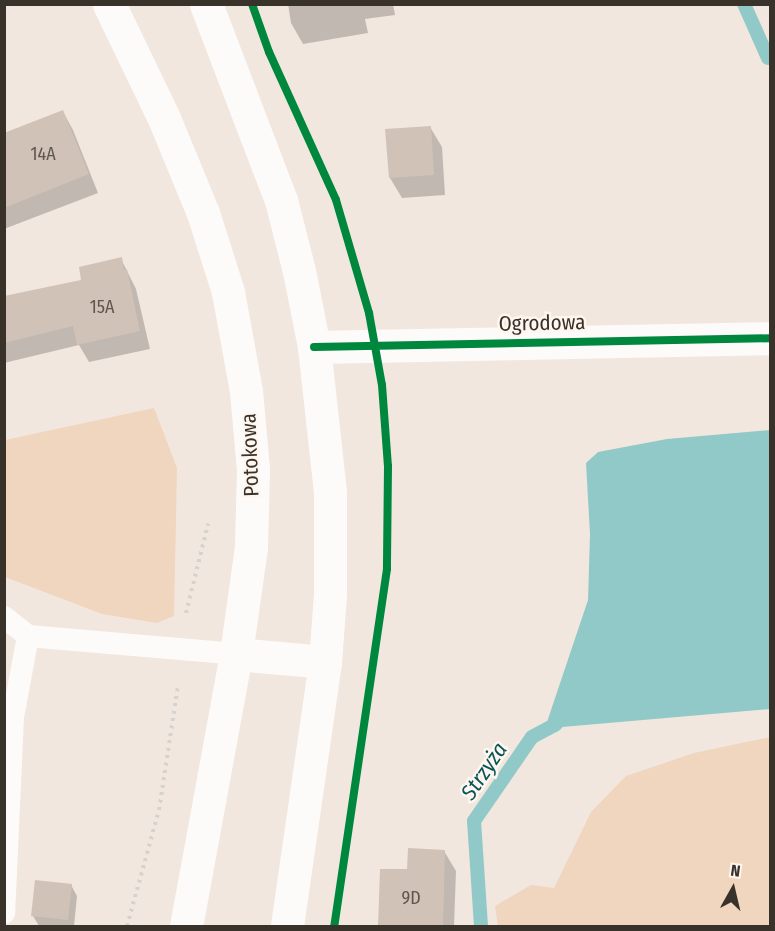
<!DOCTYPE html>
<meta charset="utf-8">
<style>
body{margin:0}
#map{position:relative;width:775px;height:931px;overflow:hidden;background:#f2e7de;font-family:"Fira Sans Condensed",sans-serif}
div>[style]{position:absolute}
.green>*{inset:0;background:#f0d5bf}
.water>*{inset:0;background:#91c9c8}
.shadow>*{inset:0;background:#0003}
.stream>*{height:14px;margin:-7px;padding:0 7px;transform-origin:7px;border-radius:7px;background:#91c9c8}
.building>*{inset:0;background:#d0c2b6}
.path>*{height:4px;margin-top:-2px;transform-origin:0;background:repeating-linear-gradient(90deg,#d5d2cf 0 3px,transparent 0 7.5px)}
.service>*{height:22px;margin:-11px;padding:0 11px;transform-origin:11px;border-radius:11px;background:#fdfbfa}
.minor>*{height:33px;margin:-16.5px;padding:0 16.5px;transform-origin:16.5px;border-radius:16.5px;background:#fdfbfa}
.secondary>*{height:33px;margin:-16.5px;padding:0 16.5px;transform-origin:16.5px;border-radius:16.5px;background:#fdfbfa}
.cycleway>*{height:8px;margin:-4px;padding:0 4px;transform-origin:4px;border-radius:4px;background:#00873e}
span{translate:-50% -50%;white-space:nowrap;text-align:center;line-height:1.15;-webkit-text-stroke:5px #fef6ef;paint-order:stroke}
.number-label{font-size:18px;color:#5f564e}
.number-label span{-webkit-text-stroke-width:0}
.street-label{font-size:21px;color:#39322b}
.water-label{font-size:22px;color:#095659;font-style:italic}
.frame{position:absolute;inset:0;border:6px solid #39322b;pointer-events:none}
.north{position:absolute;left:703px;top:859px;width:60px;height:60px;-webkit-text-stroke:4px #fef6ef;paint-order:stroke;rotate:8deg;font-size:16px;font-weight:700;line-height:24px;text-align:center;color:#39322b}
.north::after{content:'';display:block;margin:auto;width:21px;height:27px;background:#39322b;clip-path:polygon(50% 0,100% 100%,50% 72%,0 100%)}
</style>
<div id="map">
<div class="green">
<i style="clip-path:polygon(154px 408px,177px 468px,174px 616px,157px 623px,102px 614px,5px 577px,5px 440px)"></i>
<i style="clip-path:polygon(770px 737px,770px 926px,498px 926px,495px 906px,531px 885px,554px 888px,591px 812px,626px 776px,694px 753px)"></i>
</div>
<div class="water">
<i style="clip-path:polygon(770px 430px,770px 709px,562px 727px,547px 722px,588px 600px,590px 534px,586px 463px,598px 452px,667px 439px)"></i>
</div>
<div class="shadow">
<i style="clip-path:polygon(288px 4px,393px 4px,395px 15px,365px 19px,368px 33px,303px 44px,291px 23px)"></i>
<i style="clip-path:polygon(63px 112px,73px 130px,98px 193px,4px 229px,4px 135px)"></i>
<i style="clip-path:polygon(430px 127px,442px 147px,445px 195px,402px 198px,390px 178px)"></i>
<i style="clip-path:polygon(121px 259px,136px 289px,150px 349px,89px 362px,79px 345px,4px 363px,4px 297px,83px 281px)"></i>
<i style="clip-path:polygon(444px 851px,456px 871px,454px 926px,379px 926px,409px 871px)"></i>
<i style="clip-path:polygon(71px 885px,77px 896px,74px 926px,39px 926px,33px 916px)"></i>
</div>
<div class="stream">
<i style="left:744px;top:4px;width:59px;rotate:66deg"></i>
<i style="left:481px;top:926px;width:105px;rotate:-93.8deg"></i>
<i style="left:474px;top:821px;width:102px;rotate:-55.4deg"></i>
<i style="left:532px;top:737px;width:26px;rotate:-28deg"></i>
<i style="left:555px;top:725px;width:16px;rotate:-47deg"></i>
</div>
<div class="building">
<i style="clip-path:polygon(63px 110px,89px 174px,4px 208px,4px 133px)"></i>
<i style="clip-path:polygon(431px 126px,434px 175px,389px 178px,385px 129px)"></i>
<i style="clip-path:polygon(122px 257px,124px 270px,127px 269px,140px 331px,77px 345px,73px 326px,4px 343px,4px 296px,81px 280px,79px 267px)"></i>
<i style="clip-path:polygon(408px 848px,445px 850px,443px 927px,378px 927px,380px 869px,407px 869px)"></i>
<i style="clip-path:polygon(35px 880px,72px 884px,68px 920px,31px 916px)"></i>
</div>
<div class="path">
<i style="left:186px;top:613px;width:92px;rotate:-76.1deg"></i>
<i style="left:127px;top:926px;width:120px;rotate:-74.6deg"></i>
<i style="left:159px;top:810px;width:125px;rotate:-81.3deg"></i>
</div>
<div class="service">
<i style="left:4px;top:617px;width:31px;rotate:38deg"></i>
<i style="left:28px;top:636px;width:82px;rotate:100.5deg"></i>
<i style="left:13px;top:717px;width:196px;rotate:92.6deg"></i>
<i style="left:28px;top:636px;width:209px;rotate:4.9deg"></i>
</div>
<div class="minor">
<i style="left:314px;top:347px;width:456px;rotate:-1.1deg"></i>
</div>
<div class="secondary">
<i style="left:109px;top:4px;width:124px;rotate:64.3deg"></i>
<i style="left:163px;top:116px;width:105px;rotate:67.6deg"></i>
<i style="left:203px;top:213px;width:83px;rotate:72.4deg"></i>
<i style="left:228px;top:292px;width:101px;rotate:79.7deg"></i>
<i style="left:246px;top:391px;width:79px;rotate:84.9deg"></i>
<i style="left:253px;top:470px;width:77px;rotate:91.5deg"></i>
<i style="left:251px;top:547px;width:108px;rotate:98deg"></i>
<i style="left:236px;top:654px;width:277px;rotate:100.4deg"></i>
<i style="left:206px;top:4px;width:210px;rotate:69.1deg"></i>
<i style="left:281px;top:200px;width:73px;rotate:75.8deg"></i>
<i style="left:299px;top:271px;width:77px;rotate:78.8deg"></i>
<i style="left:314px;top:347px;width:146px;rotate:83.7deg"></i>
<i style="left:330px;top:492px;width:102px;rotate:90deg"></i>
<i style="left:330px;top:594px;width:68px;rotate:94.2deg"></i>
<i style="left:325px;top:662px;width:267px;rotate:98.2deg"></i>
<i style="left:236px;top:654px;width:89px;rotate:5.1deg"></i>
</div>
<div class="cycleway">
<i style="left:252px;top:4px;width:51px;rotate:70.5deg"></i>
<i style="left:269px;top:52px;width:162px;rotate:65.6deg"></i>
<i style="left:336px;top:200px;width:118px;rotate:73.7deg"></i>
<i style="left:369px;top:313px;width:73px;rotate:79.8deg"></i>
<i style="left:382px;top:385px;width:81px;rotate:85.8deg"></i>
<i style="left:388px;top:466px;width:103px;rotate:90.6deg"></i>
<i style="left:387px;top:569px;width:361px;rotate:98.4deg"></i>
<i style="left:314px;top:347px;width:456px;rotate:-1.1deg"></i>
</div>
<div class="number-label">
<span style="left:43px;top:154px">14A</span>
<span style="left:102px;top:307px">15A</span>
<span style="left:411px;top:898px">9D</span>
</div>
<div class="street-label">
<span style="left:542px;top:323px;rotate:-1deg">Ogrodowa</span>
<span style="left:250px;top:455px;rotate:-92deg">Potokowa</span>
</div>
<div class="water-label">
<span style="left:484px;top:771px;rotate:-56deg">Strzyża</span>
</div>
<div class="frame"></div>
<div class="north">N</div>
</div>
